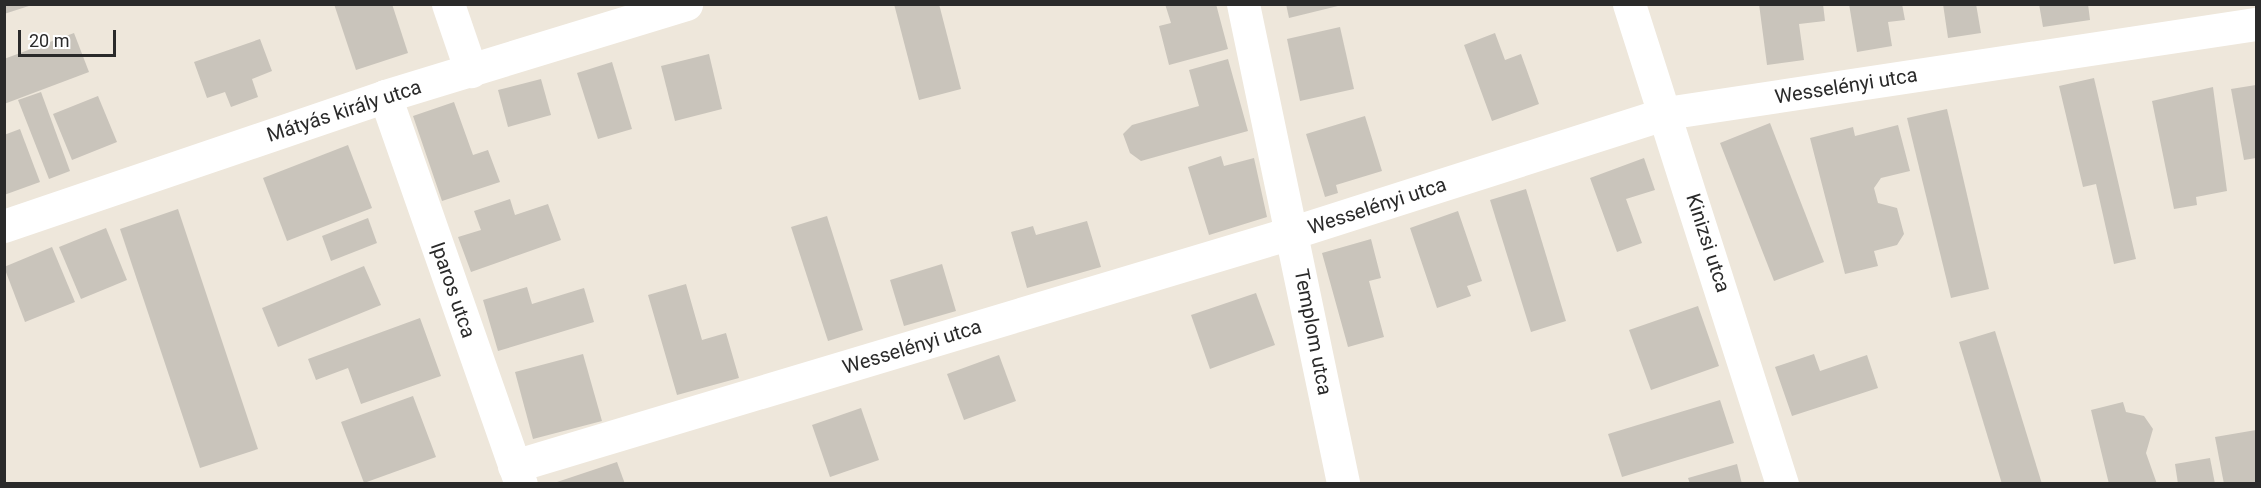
<!DOCTYPE html>
<meta charset="utf-8">
<style>
body{margin:0}
#map{position:relative;width:2261px;height:488px;overflow:hidden;background:#eee7db;font-family:Roboto,sans-serif}
div>[style]{position:absolute}
.building>*{inset:0;background:#c9c4bb}
.minor>*{height:33px;margin:-16.5px;padding:0 16.5px;transform-origin:16.5px;border-radius:16.5px;background:#fff}
span{translate:-50% -50%;white-space:nowrap;text-align:center;line-height:1.15;-webkit-text-stroke:4.5px #fff;paint-order:stroke}
.street-label{font-size:20px;color:#2a2a2a}
.frame{position:absolute;inset:0;border:6px solid #2a2a2a;pointer-events:none}
.scale{position:absolute;left:18px;top:30px;width:98px;height:27px;box-sizing:border-box;border:3px solid #2a2a2a;border-top:0;padding-left:8px;font-size:18px;line-height:21px;white-space:nowrap;color:#2a2a2a;-webkit-text-stroke:4px #fff;paint-order:stroke}
</style>
<div id="map">
<div class="building">
<i style="clip-path:polygon(4px 4px,32px 4px,32px 5px,4px 14px)"></i>
<i style="clip-path:polygon(334px 4px,392px 4px,408px 53px,356px 70px)"></i>
<i style="clip-path:polygon(894px 4px,939px 4px,961px 89px,919px 100px)"></i>
<i style="clip-path:polygon(1165px 4px,1216px 4px,1228px 49px,1169px 65px,1159px 26px,1171px 23px)"></i>
<i style="clip-path:polygon(1286px 4px,1342px 4px,1342px 5px,1289px 18px)"></i>
<i style="clip-path:polygon(1759px 4px,1823px 4px,1825px 21px,1799px 24px,1804px 60px,1767px 65px)"></i>
<i style="clip-path:polygon(1849px 4px,1902px 4px,1905px 20px,1888px 22px,1892px 46px,1857px 52px)"></i>
<i style="clip-path:polygon(1943px 4px,1976px 4px,1981px 33px,1948px 38px)"></i>
<i style="clip-path:polygon(2039px 4px,2088px 4px,2090px 20px,2043px 27px)"></i>
<i style="clip-path:polygon(1340px 27px,1354px 89px,1300px 101px,1287px 39px)"></i>
<i style="clip-path:polygon(74px 33px,89px 72px,4px 104px,4px 59px)"></i>
<i style="clip-path:polygon(1495px 33px,1505px 60px,1521px 54px,1539px 104px,1492px 121px,1464px 45px)"></i>
<i style="clip-path:polygon(260px 39px,272px 71px,252px 79px,258px 97px,231px 107px,225px 92px,207px 98px,194px 62px)"></i>
<i style="clip-path:polygon(709px 54px,722px 109px,675px 121px,661px 66px)"></i>
<i style="clip-path:polygon(1228px 59px,1248px 131px,1141px 161px,1130px 153px,1123px 134px,1132px 125px,1199px 106px,1189px 70px)"></i>
<i style="clip-path:polygon(612px 62px,632px 129px,598px 139px,577px 73px)"></i>
<i style="clip-path:polygon(2094px 78px,2136px 259px,2114px 264px,2096px 184px,2083px 187px,2059px 86px)"></i>
<i style="clip-path:polygon(541px 79px,551px 115px,508px 127px,498px 90px)"></i>
<i style="clip-path:polygon(2256px 85px,2256px 158px,2244px 160px,2231px 89px)"></i>
<i style="clip-path:polygon(2213px 87px,2227px 191px,2196px 197px,2197px 205px,2174px 209px,2152px 101px)"></i>
<i style="clip-path:polygon(41px 92px,70px 171px,49px 179px,18px 100px)"></i>
<i style="clip-path:polygon(98px 96px,117px 142px,72px 160px,53px 114px)"></i>
<i style="clip-path:polygon(454px 102px,473px 155px,488px 150px,500px 182px,442px 201px,413px 116px)"></i>
<i style="clip-path:polygon(1947px 109px,1989px 289px,1951px 298px,1907px 118px)"></i>
<i style="clip-path:polygon(1365px 116px,1382px 171px,1336px 185px,1338px 193px,1325px 197px,1306px 134px)"></i>
<i style="clip-path:polygon(1770px 123px,1824px 262px,1774px 281px,1720px 143px)"></i>
<i style="clip-path:polygon(1898px 125px,1910px 171px,1881px 178px,1874px 188px,1878px 203px,1897px 208px,1904px 234px,1897px 245px,1874px 251px,1878px 266px,1845px 274px,1810px 138px,1853px 127px,1855px 136px)"></i>
<i style="clip-path:polygon(20px 129px,40px 182px,4px 195px,4px 135px)"></i>
<i style="clip-path:polygon(348px 145px,372px 208px,287px 241px,263px 178px)"></i>
<i style="clip-path:polygon(1221px 156px,1224px 166px,1254px 158px,1267px 217px,1209px 235px,1188px 167px)"></i>
<i style="clip-path:polygon(1644px 158px,1655px 190px,1626px 199px,1642px 243px,1617px 252px,1590px 178px)"></i>
<i style="clip-path:polygon(1526px 189px,1566px 321px,1531px 332px,1490px 200px)"></i>
<i style="clip-path:polygon(510px 199px,515px 215px,548px 204px,561px 240px,471px 272px,458px 237px,481px 230px,474px 211px)"></i>
<i style="clip-path:polygon(178px 209px,258px 449px,200px 468px,120px 229px)"></i>
<i style="clip-path:polygon(1458px 211px,1482px 281px,1467px 286px,1471px 296px,1437px 308px,1410px 228px)"></i>
<i style="clip-path:polygon(827px 216px,863px 330px,828px 341px,791px 227px)"></i>
<i style="clip-path:polygon(368px 218px,377px 243px,331px 261px,322px 236px)"></i>
<i style="clip-path:polygon(1087px 221px,1101px 267px,1027px 288px,1011px 232px,1033px 226px,1036px 235px)"></i>
<i style="clip-path:polygon(106px 228px,127px 280px,81px 299px,59px 247px)"></i>
<i style="clip-path:polygon(1371px 239px,1381px 278px,1369px 281px,1384px 337px,1348px 347px,1322px 253px)"></i>
<i style="clip-path:polygon(52px 247px,75px 302px,25px 322px,4px 267px)"></i>
<i style="clip-path:polygon(942px 264px,956px 311px,904px 326px,890px 280px)"></i>
<i style="clip-path:polygon(364px 266px,381px 305px,278px 347px,262px 308px)"></i>
<i style="clip-path:polygon(686px 284px,702px 340px,726px 333px,739px 378px,677px 395px,648px 295px)"></i>
<i style="clip-path:polygon(527px 287px,532px 304px,584px 288px,594px 322px,498px 351px,483px 300px)"></i>
<i style="clip-path:polygon(1256px 293px,1275px 345px,1210px 369px,1191px 315px)"></i>
<i style="clip-path:polygon(1698px 306px,1719px 366px,1651px 390px,1629px 330px)"></i>
<i style="clip-path:polygon(420px 318px,441px 376px,361px 404px,348px 368px,316px 380px,308px 359px)"></i>
<i style="clip-path:polygon(1995px 331px,2042px 484px,2002px 484px,1959px 342px)"></i>
<i style="clip-path:polygon(583px 354px,602px 421px,533px 439px,515px 372px)"></i>
<i style="clip-path:polygon(1814px 354px,1820px 371px,1867px 355px,1878px 388px,1792px 416px,1775px 367px)"></i>
<i style="clip-path:polygon(999px 355px,1016px 401px,964px 420px,947px 374px)"></i>
<i style="clip-path:polygon(413px 396px,436px 457px,364px 483px,341px 422px)"></i>
<i style="clip-path:polygon(1720px 400px,1734px 443px,1622px 477px,1608px 434px)"></i>
<i style="clip-path:polygon(2123px 402px,2126px 412px,2144px 416px,2153px 429px,2146px 453px,2157px 484px,2109px 484px,2091px 410px)"></i>
<i style="clip-path:polygon(861px 408px,879px 460px,830px 477px,812px 425px)"></i>
<i style="clip-path:polygon(2256px 430px,2256px 484px,2224px 484px,2215px 437px)"></i>
<i style="clip-path:polygon(2210px 458px,2215px 484px,2178px 484px,2175px 464px)"></i>
<i style="clip-path:polygon(617px 462px,625px 484px,554px 484px,554px 483px)"></i>
<i style="clip-path:polygon(1737px 464px,1742px 484px,1690px 484px,1688px 478px)"></i>
</div>
<div class="minor">
<i style="left:448px;top:4px;width:71px;rotate:71.1deg"></i>
<i style="left:1243px;top:4px;width:490px;rotate:78.2deg"></i>
<i style="left:1629px;top:4px;width:504px;rotate:72.32deg"></i>
<i style="left:385px;top:96px;width:411px;rotate:70.7deg"></i>
<i style="left:4px;top:226px;width:403px;rotate:-18.8deg"></i>
<i style="left:385px;top:96px;width:315px;rotate:-17deg"></i>
<i style="left:514px;top:466px;width:814px;rotate:-16.7deg"></i>
<i style="left:1294px;top:232px;width:391px;rotate:-17.7deg"></i>
<i style="left:1666px;top:113px;width:597px;rotate:-8.58deg"></i>
</div>
<div class="street-label">
<span style="left:1846px;top:86px;rotate:-9deg">Wesselényi utca</span>
<span style="left:344px;top:111px;rotate:-18deg">Mátyás király utca</span>
<span style="left:1377px;top:206px;rotate:-18deg">Wesselényi utca</span>
<span style="left:1708px;top:243px;rotate:72deg">Kinizsi utca</span>
<span style="left:453px;top:290px;rotate:71deg">Iparos utca</span>
<span style="left:1313px;top:332px;rotate:79deg">Templom utca</span>
<span style="left:912px;top:347px;rotate:-17deg">Wesselényi utca</span>
</div>
<div class="frame"></div>
<div class="scale">20 m</div>
</div>
